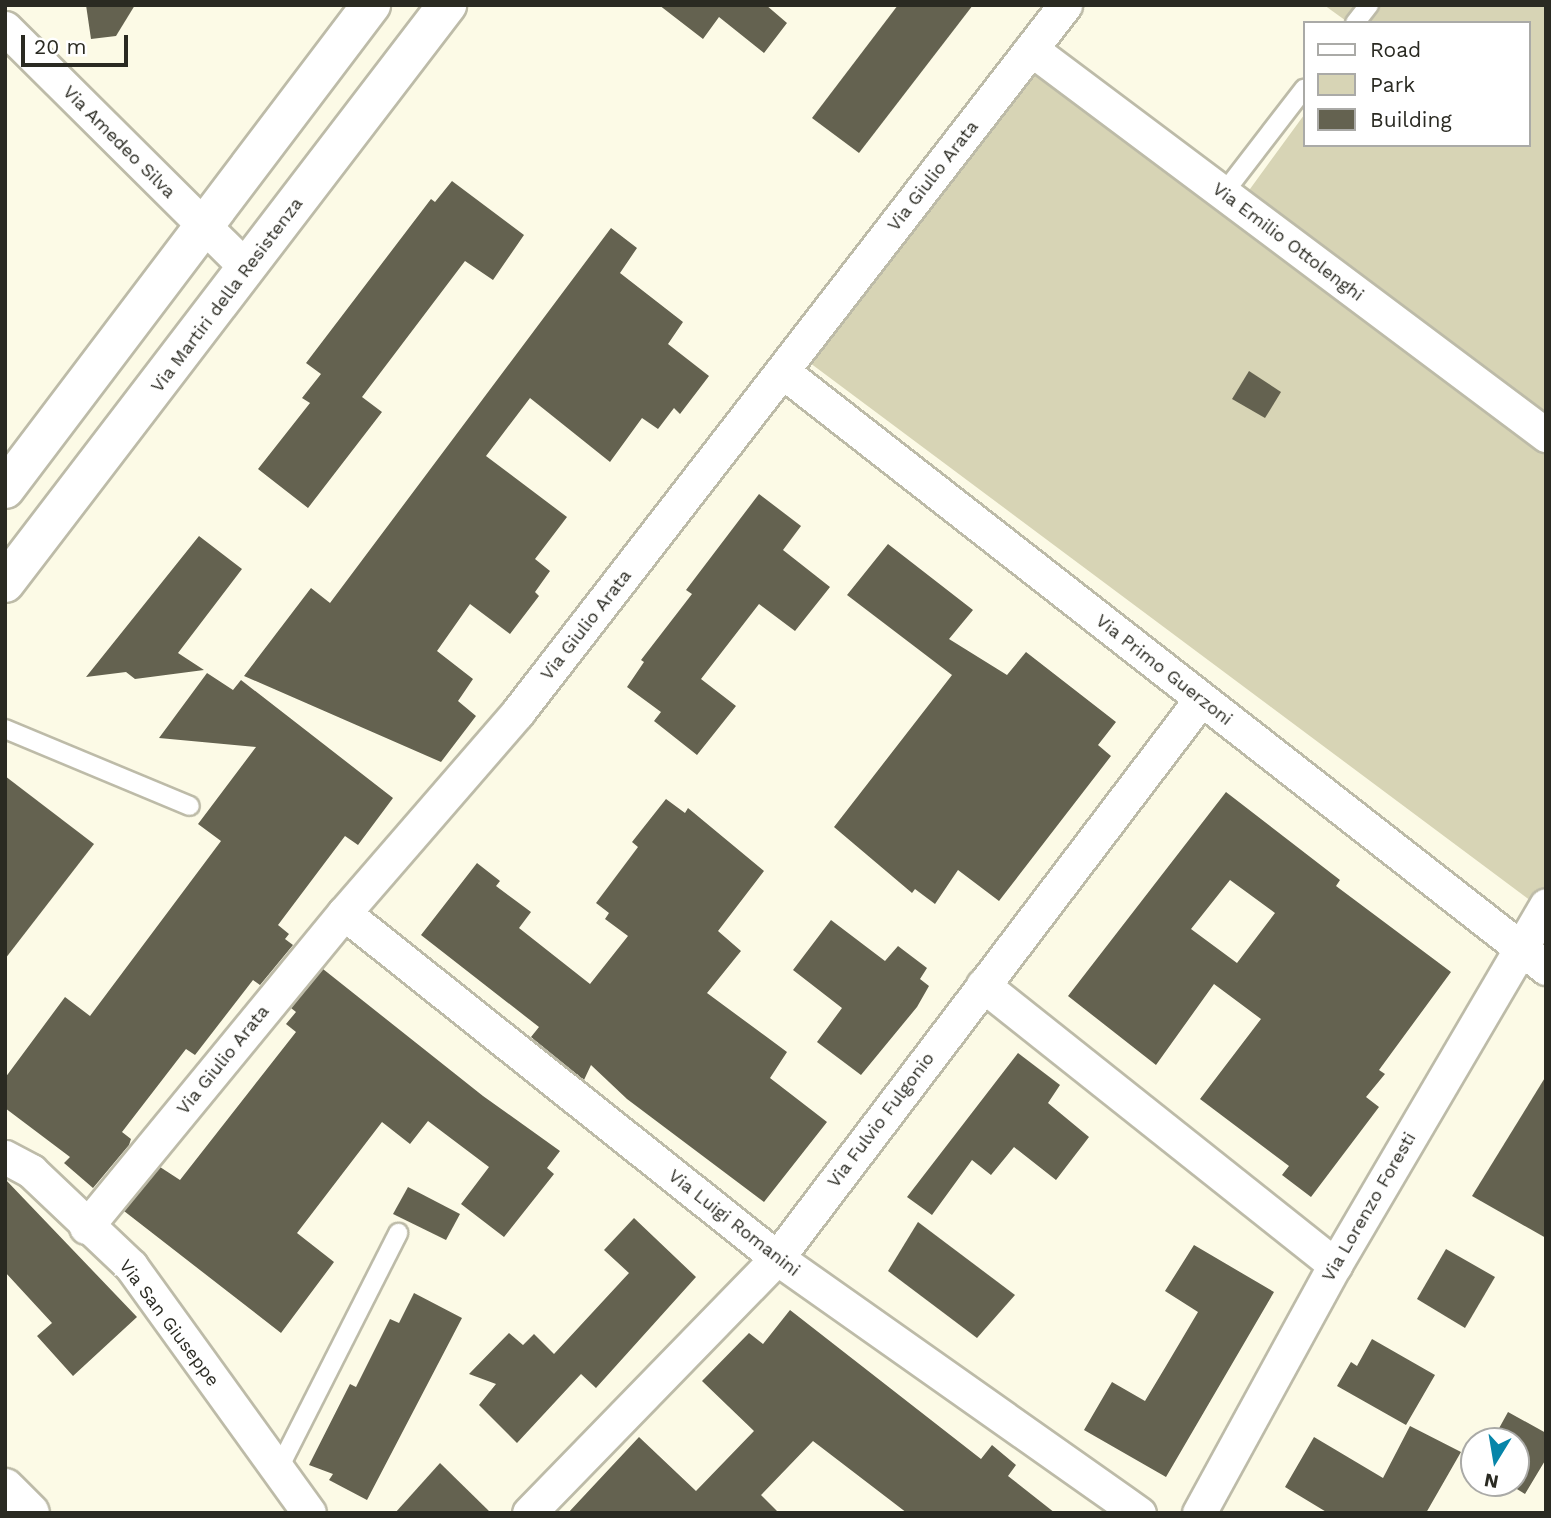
<!DOCTYPE html>
<style>
body{margin:0}
#map{position:relative;width:1551px;height:1518px;overflow:hidden;background:#fcfae6;font-family:"Work Sans",sans-serif}
div>[style]{position:absolute}
.green>*{inset:0;background:#d7d4b5}
.building>*{inset:0;background:#646250}
.roads{filter:drop-shadow(2px 0 #bdbba8) drop-shadow(-2px 0 #bdbba8) drop-shadow(0 2px #bdbba8) drop-shadow(0 -2px #bdbba8)}
.service>*{height:18px;margin:-9px;padding:0 9px;transform-origin:9px;border-radius:9px;background:#fff}
.minor>*{height:33px;margin:-16.5px;padding:0 16.5px;transform-origin:16.5px;border-radius:16.5px;background:#fff}
.tertiary>*{height:38px;margin:-19px;padding:0 19px;transform-origin:19px;border-radius:19px;background:#fff}
span{translate:-50% -50%;white-space:nowrap;text-align:center;line-height:1.15;-webkit-text-stroke:7px #fff;paint-order:stroke}
.street-label{font-size:18px;color:#2a2a22}
.frame{position:absolute;inset:0;border:7px solid #2a2a22;pointer-events:none}
.legend{position:absolute;left:1303px;top:21px;width:228px;height:126px;box-sizing:border-box;background:#fff;border:2px solid #aaaaa7;margin:0;padding:9px 12px;list-style:none;font-size:21px;color:#2a2a22}
.legend li{display:flex;align-items:center;gap:14px;height:35px}
.legend b{width:35px;border:2px solid #aaaaa7}
.north{position:absolute;left:1460px;top:1427px;width:70px;height:70px;box-sizing:border-box;background:#fff;border:2px solid #aaaaa7;border-radius:50%;rotate:191deg;font-size:19px;font-weight:700;line-height:28px;text-align:center;color:#2a2a22}
.north::after{content:'';display:block;margin:auto;width:24px;height:32px;background:#0785a9;clip-path:polygon(50% 0,100% 100%,50% 72%,0 100%)}
.scale{position:absolute;left:21px;top:35px;width:107px;height:32px;box-sizing:border-box;border:4px solid #2a2a22;border-top:0;padding-left:9px;font-size:21px;line-height:24px;white-space:nowrap;color:#2a2a22;-webkit-text-stroke:5px #fff;paint-order:stroke}
</style>
<div id="map">
<div class="green">
<i style="clip-path:polygon(1324px 5px,1546px 5px,1546px 886px,1535px 904px,798px 354px,1023px 51px,1242px 200px,1304px 115px,1304px 145px,1528px 145px,1528px 23px,1349px 23px)"></i>
</div>
<div class="building">
<i style="clip-path:polygon(86px 5px,135px 5px,116px 36px,91px 39px)"></i>
<i style="clip-path:polygon(659px 5px,766px 5px,787px 23px,764px 53px,719px 17px,703px 39px)"></i>
<i style="clip-path:polygon(898px 5px,973px 5px,859px 153px,812px 118px)"></i>
<i style="clip-path:polygon(452px 181px,524px 235px,493px 280px,465px 261px,362px 397px,382px 412px,308px 508px,258px 469px,310px 403px,302px 398px,321px 374px,306px 363px,431px 199px,435px 202px)"></i>
<i style="clip-path:polygon(611px 228px,637px 248px,620px 273px,683px 322px,668px 344px,709px 376px,680px 414px,674px 408px,658px 429px,642px 418px,610px 462px,530px 398px,486px 456px,567px 517px,535px 559px,550px 571px,535px 592px,539px 596px,510px 634px,470px 604px,437px 651px,473px 679px,458px 701px,476px 716px,441px 762px,244px 676px,311px 588px,330px 603px)"></i>
<i style="clip-path:polygon(1249px 371px,1281px 392px,1265px 418px,1232px 399px)"></i>
<i style="clip-path:polygon(759px 494px,801px 526px,783px 550px,830px 587px,795px 631px,759px 604px,701px 679px,736px 706px,697px 755px,654px 721px,661px 712px,627px 687px,644px 662px,641px 660px,692px 594px,686px 590px)"></i>
<i style="clip-path:polygon(199px 536px,242px 569px,178px 653px,204px 670px,135px 679px,126px 672px,86px 677px)"></i>
<i style="clip-path:polygon(888px 544px,973px 610px,949px 639px,1007px 675px,1026px 652px,1116px 722px,1098px 745px,1111px 756px,999px 901px,958px 870px,935px 904px,915px 889px,912px 893px,834px 827px,952px 675px,847px 595px)"></i>
<i style="clip-path:polygon(207px 673px,233px 690px,241px 680px,393px 798px,358px 845px,345px 836px,278px 925px,289px 934px,285px 939px,293px 945px,260px 985px,253px 980px,195px 1055px,186px 1049px,122px 1132px,131px 1139px,129px 1145px,93px 1188px,64px 1163px,70px 1157px,5px 1108px,5px 1078px,65px 997px,90px 1016px,221px 841px,198px 824px,256px 747px,159px 738px)"></i>
<i style="clip-path:polygon(5px 776px,94px 844px,5px 959px)"></i>
<i style="clip-path:polygon(evenodd,1226px 792px,1340px 880px,1336px 886px,1451px 972px,1379px 1070px,1385px 1074px,1366px 1097px,1379px 1107px,1311px 1197px,1282px 1175px,1289px 1166px,1200px 1099px,1261px 1019px,1214px 984px,1156px 1065px,1068px 996px,1226px 792px,1230px 880px,1275px 913px,1237px 963px,1191px 929px,1230px 880px)"></i>
<i style="clip-path:polygon(666px 799px,685px 813px,688px 808px,764px 871px,718px 931px,741px 951px,707px 993px,787px 1052px,770px 1078px,827px 1122px,764px 1202px,627px 1099px,591px 1065px,584px 1080px,531px 1037px,539px 1027px,421px 935px,477px 863px,500px 881px,496px 886px,531px 912px,519px 928px,590px 984px,628px 936px,605px 919px,609px 913px,596px 903px,638px 847px,632px 842px)"></i>
<i style="clip-path:polygon(831px 920px,885px 961px,898px 946px,927px 968px,920px 979px,929px 986px,917px 1007px,861px 1075px,817px 1042px,842px 1008px,793px 970px)"></i>
<i style="clip-path:polygon(323px 969px,483px 1096px,560px 1151px,547px 1168px,554px 1174px,504px 1237px,461px 1204px,489px 1167px,428px 1121px,410px 1144px,382px 1122px,297px 1233px,334px 1262px,281px 1333px,124px 1211px,160px 1167px,180px 1180px,296px 1032px,286px 1024px,296px 1012px,291px 1008px)"></i>
<i style="clip-path:polygon(1018px 1053px,1060px 1085px,1048px 1103px,1089px 1137px,1056px 1180px,1014px 1147px,991px 1175px,972px 1160px,932px 1215px,907px 1197px)"></i>
<i style="clip-path:polygon(1546px 1076px,1546px 1238px,1472px 1196px)"></i>
<i style="clip-path:polygon(5px 1179px,137px 1317px,73px 1376px,37px 1336px,52px 1323px,5px 1272px)"></i>
<i style="clip-path:polygon(408px 1187px,460px 1214px,446px 1240px,393px 1214px)"></i>
<i style="clip-path:polygon(634px 1218px,696px 1277px,596px 1388px,581px 1374px,517px 1443px,479px 1405px,496px 1384px,469px 1374px,509px 1333px,523px 1345px,534px 1334px,554px 1354px,629px 1273px,604px 1250px)"></i>
<i style="clip-path:polygon(918px 1222px,1015px 1295px,977px 1338px,888px 1271px)"></i>
<i style="clip-path:polygon(1194px 1245px,1274px 1292px,1166px 1477px,1084px 1430px,1112px 1382px,1145px 1401px,1166px 1366px,1198px 1312px,1165px 1291px)"></i>
<i style="clip-path:polygon(1446px 1249px,1495px 1277px,1465px 1328px,1417px 1299px)"></i>
<i style="clip-path:polygon(414px 1293px,462px 1318px,367px 1500px,329px 1480px,333px 1474px,309px 1465px,350px 1384px,356px 1387px,390px 1319px,399px 1323px)"></i>
<i style="clip-path:polygon(790px 1310px,981px 1459px,992px 1445px,1016px 1465px,1008px 1476px,1055px 1513px,907px 1513px,813px 1441px,761px 1495px,779px 1513px,568px 1513px,639px 1437px,696px 1491px,754px 1431px,702px 1381px,749px 1333px,763px 1344px)"></i>
<i style="clip-path:polygon(1372px 1339px,1435px 1375px,1406px 1425px,1337px 1386px,1351px 1362px,1357px 1366px)"></i>
<i style="clip-path:polygon(1508px 1412px,1546px 1433px,1546px 1459px,1525px 1494px,1507px 1483px,1516px 1483px,1516px 1441px,1492px 1441px)"></i>
<i style="clip-path:polygon(1410px 1426px,1461px 1452px,1426px 1513px,1328px 1513px,1285px 1487px,1314px 1437px,1383px 1478px)"></i>
<i style="clip-path:polygon(440px 1463px,491px 1513px,395px 1513px)"></i>
</div>
<div class="roads">
<div class="service">
<i style="left:1355px;top:23px;width:23px;rotate:-52deg"></i>
<i style="left:1223px;top:194px;width:133px;rotate:-52.4deg"></i>
<i style="left:5px;top:729px;width:200px;rotate:22.6deg"></i>
<i style="left:278px;top:1470px;width:266px;rotate:-63.1deg"></i>
</div>
<div class="minor">
<i style="left:5px;top:28px;width:341px;rotate:44.8deg"></i>
<i style="left:1031px;top:49px;width:644px;rotate:36.85deg"></i>
<i style="left:782px;top:371px;width:970px;rotate:38deg"></i>
<i style="left:344px;top:913px;width:554px;rotate:38.55deg"></i>
<i style="left:777px;top:1258px;width:443px;rotate:35.2deg"></i>
<i style="left:983px;top:985px;width:450px;rotate:38.5deg"></i>
<i style="left:5px;top:1157px;width:30px;rotate:28deg"></i>
<i style="left:31px;top:1171px;width:138px;rotate:43.5deg"></i>
<i style="left:131px;top:1266px;width:304px;rotate:54.2deg"></i>
<i style="left:86px;top:1227px;width:406px;rotate:-50.6deg"></i>
<i style="left:344px;top:913px;width:266px;rotate:-49.1deg"></i>
<i style="left:518px;top:712px;width:894px;rotate:-52.27deg"></i>
<i style="left:529px;top:1513px;width:356px;rotate:-45.8deg"></i>
<i style="left:777px;top:1258px;width:702px;rotate:-52.82deg"></i>
<i style="left:1199px;top:1513px;width:283px;rotate:-61.3deg"></i>
<i style="left:1335px;top:1265px;width:417px;rotate:-59.6deg"></i>
</div>
<div class="tertiary">
<i style="left:5px;top:489px;width:607px;rotate:-52.9deg"></i>
<i style="left:5px;top:583px;width:728px;rotate:-52.59deg"></i>
<i style="left:5px;top:1488px;width:35px;rotate:45deg"></i>
</div>
</div>
<div class="street-label">
<span style="left:119px;top:142px;rotate:45deg">Via Amedeo Silva</span>
<span style="left:933px;top:176px;rotate:-52deg">Via Giulio Arata</span>
<span style="left:1288px;top:242px;rotate:37deg">Via Emilio Ottolenghi</span>
<span style="left:227px;top:295px;rotate:-53deg">Via Martiri della Resistenza</span>
<span style="left:586px;top:625px;rotate:-52deg">Via Giulio Arata</span>
<span style="left:1164px;top:670px;rotate:38deg">Via Primo Guerzoni</span>
<span style="left:223px;top:1060px;rotate:-51deg">Via Giulio Arata</span>
<span style="left:881px;top:1120px;rotate:-53deg">Via Fulvio Fulgonio</span>
<span style="left:1369px;top:1207px;rotate:-60deg">Via Lorenzo Foresti</span>
<span style="left:734px;top:1223px;rotate:38deg">Via Luigi Romanini</span>
<span style="left:169px;top:1323px;rotate:53deg">Via San Giuseppe</span>
</div>
<div class="frame"></div>
<ul class="legend">
<li><b style="height:9px;background:#fff"></b>Road</li>
<li><b style="height:19px;background:#d7d4b5"></b>Park</li>
<li><b style="height:19px;background:#646250"></b>Building</li>
</ul>
<div class="north">N</div>
<div class="scale">20 m</div>
</div>
